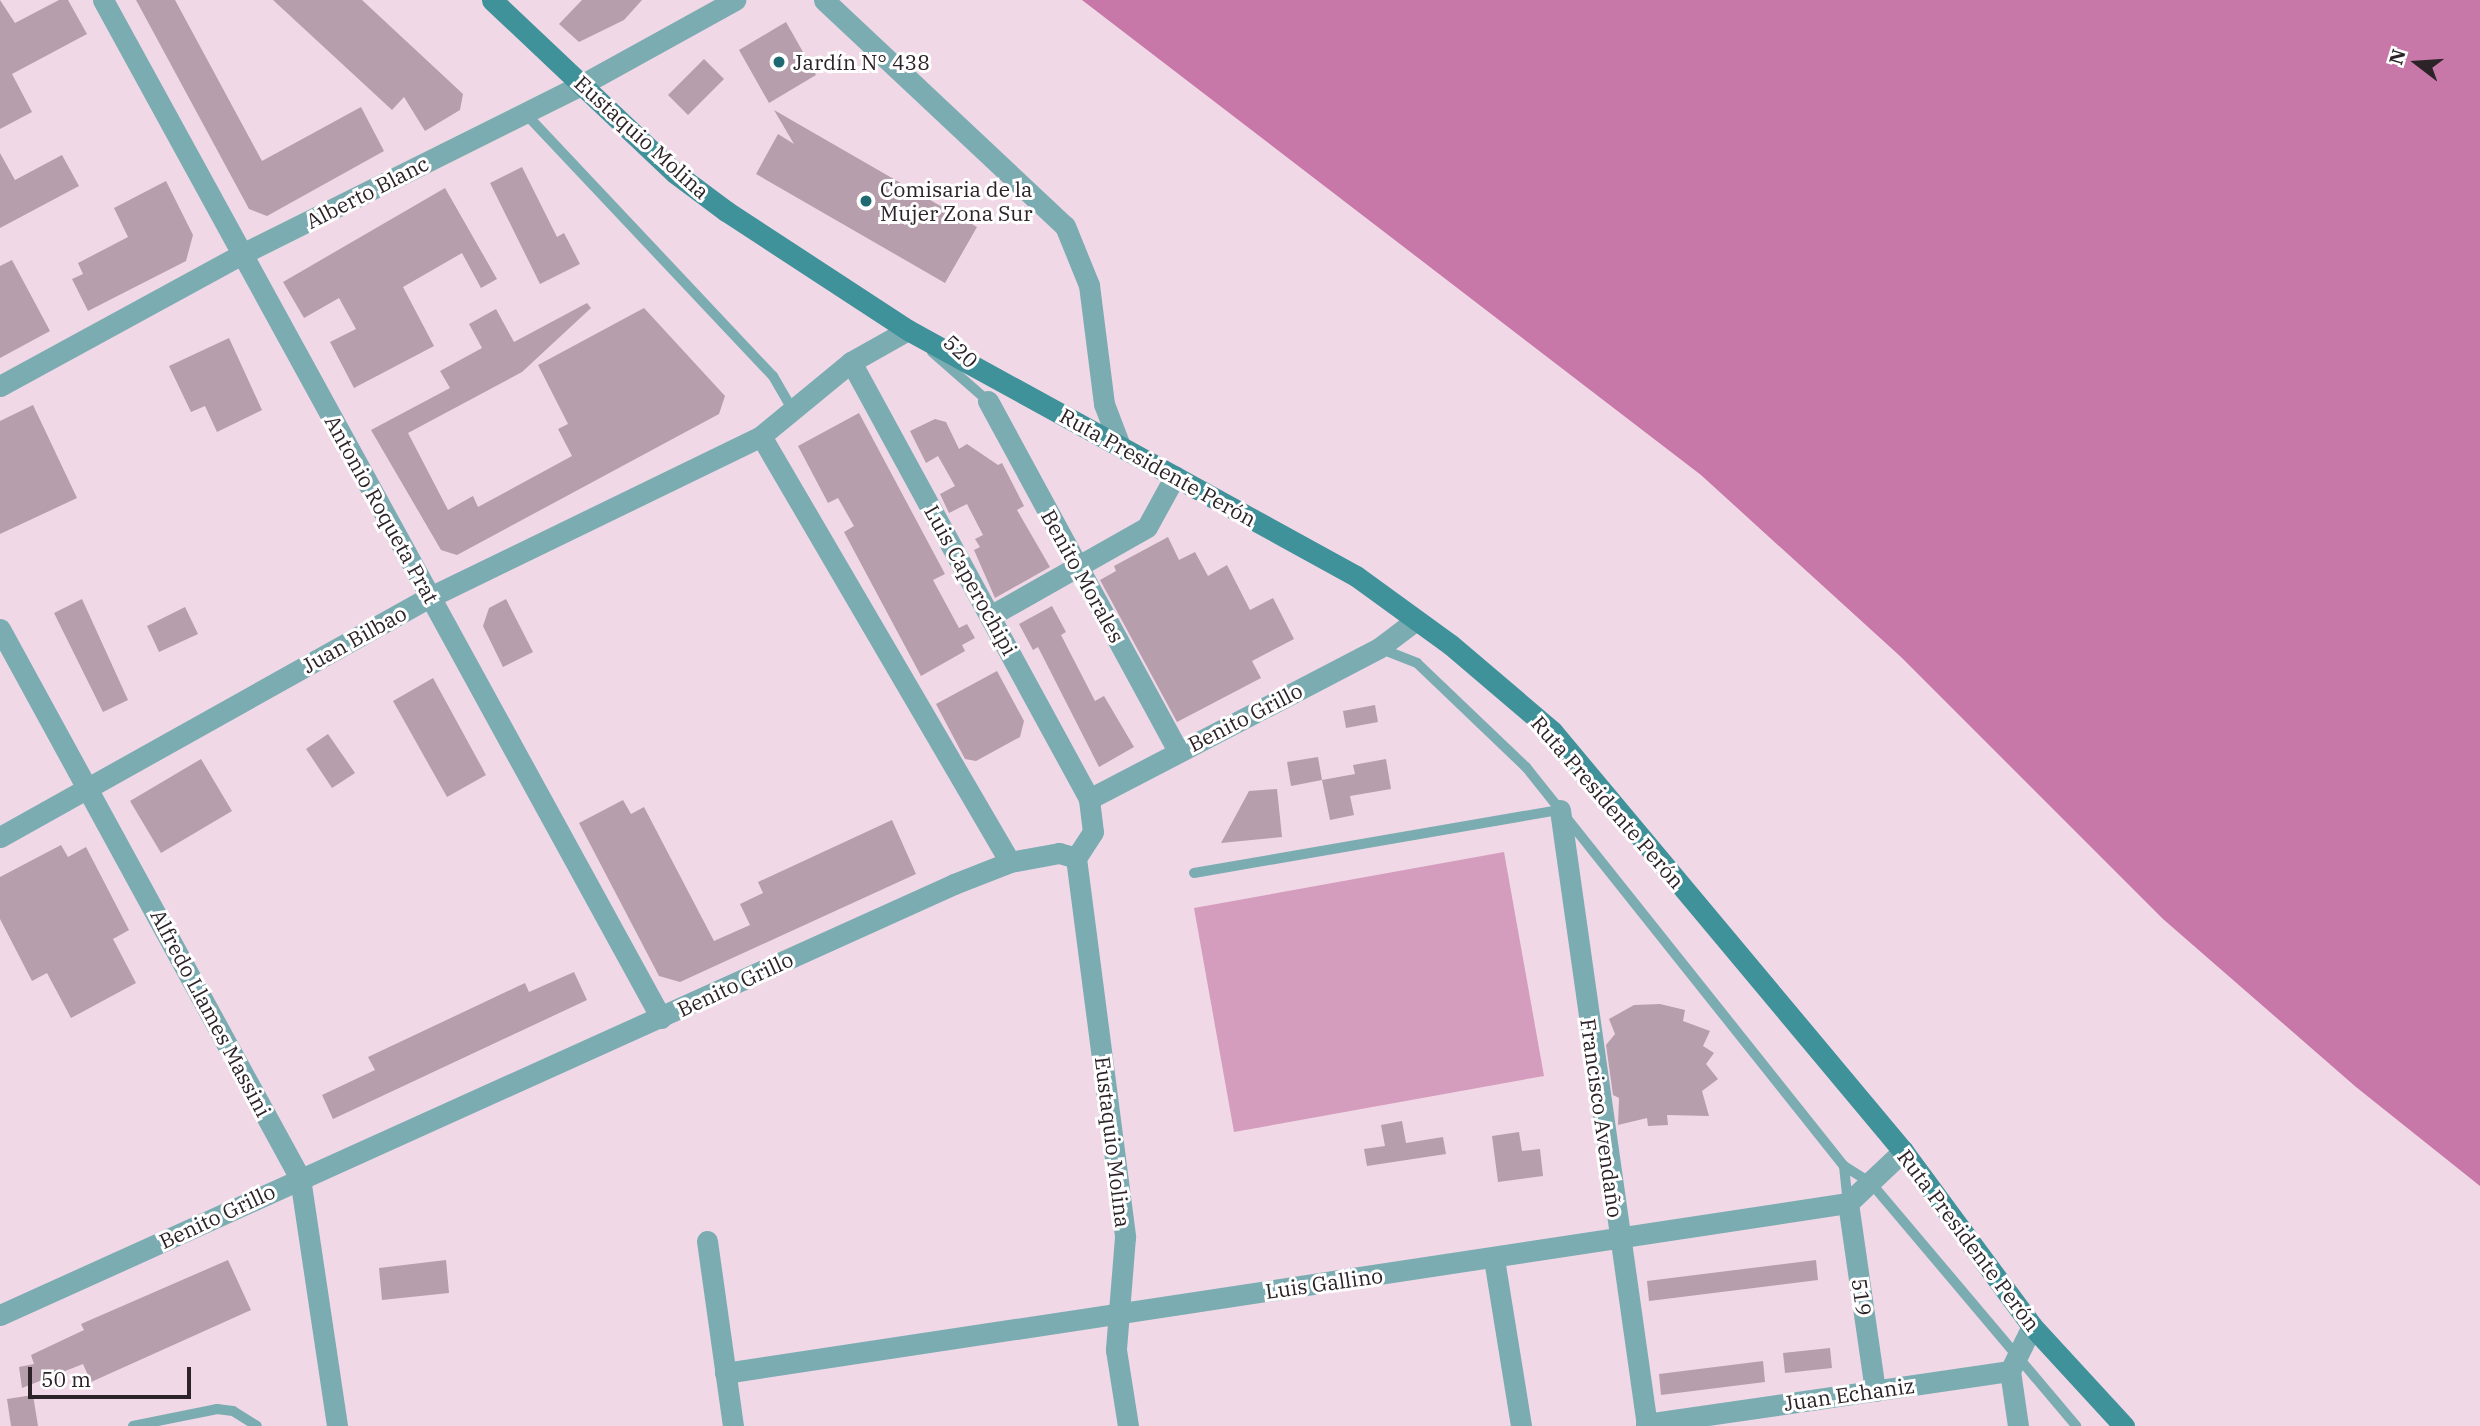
<!DOCTYPE html>
<meta charset="utf-8">
<style>
body{margin:0}
#map{position:relative;width:2480px;height:1426px;overflow:hidden;background:#f1d8e6;font-family:"IBM Plex Serif",serif}
div>[style]{position:absolute}
.green>*{inset:0;background:#d49dbd}
.water>*{inset:0;background:#c777a8}
.building>*{inset:0;background:#b69eac}
.service>*{height:10px;margin:-5px;padding:0 5px;transform-origin:5px;border-radius:5px;background:#7aacb2}
.minor>*{height:21px;margin:-10.5px;padding:0 10.5px;transform-origin:10.5px;border-radius:10.5px;background:#7aacb2}
.secondary>*{height:21px;margin:-10.5px;padding:0 10.5px;transform-origin:10.5px;border-radius:10.5px;background:#3f919a}
.dots>*{width:19px;height:19px;translate:-50% -50%;box-sizing:border-box;border:4px solid #fff;border-radius:50%}
span{translate:-50% -50%;white-space:nowrap;text-align:center;line-height:1.15;-webkit-text-stroke:6px #fff;paint-order:stroke}
.poi-label{font-size:21px;color:#2c2328}
.left{translate:0 -50%;text-align:left}
.street-label{font-size:21px;color:#2c2328}
.north{position:absolute;left:2382px;top:28px;width:70px;height:70px;-webkit-text-stroke:5px #fff;paint-order:stroke;rotate:287deg;font-size:19px;font-weight:700;line-height:28px;text-align:center;color:#2c2328}
.north::after{content:'';display:block;margin:auto;width:24px;height:32px;background:#2c2328;clip-path:polygon(50% 0,100% 100%,50% 72%,0 100%)}
.scale{position:absolute;left:28px;top:1367px;width:163px;height:32px;box-sizing:border-box;border:4px solid #2c2328;border-top:0;padding-left:9px;font-size:21px;line-height:24px;white-space:nowrap;color:#2c2328;-webkit-text-stroke:5px #fff;paint-order:stroke}
</style>
<div id="map">
<div class="green">
<i style="clip-path:polygon(1504px 852px,1544px 1076px,1234px 1132px,1194px 908px)"></i>
</div>
<div class="water">
<i style="clip-path:polygon(1082px 0,2480px 0,2480px 1186px,2356px 1087px,2163px 919px,1901px 657px,1701px 475px)"></i>
</div>
<div class="building">
<i style="clip-path:polygon(0 0,15px 23px,59px 0,68px 0,87px 34px,12px 74px,32px 112px,0 129px)"></i>
<i style="clip-path:polygon(136px 0,175px 0,262px 161px,361px 107px,384px 151px,267px 216px,249px 209px)"></i>
<i style="clip-path:polygon(273px 0,362px 0,463px 94px,460px 110px,425px 131px,404px 97px,392px 110px)"></i>
<i style="clip-path:polygon(582px 0,642px 0,624px 20px,579px 42px,559px 24px)"></i>
<i style="clip-path:polygon(786px 22px,816px 75px,769px 103px,739px 50px)"></i>
<i style="clip-path:polygon(704px 59px,724px 79px,688px 115px,668px 95px)"></i>
<i style="clip-path:polygon(774px 110px,977px 227px,945px 283px,756px 174px,778px 134px,794px 144px)"></i>
<i style="clip-path:polygon(0 153px,15px 180px,62px 155px,79px 186px,0 228px)"></i>
<i style="clip-path:polygon(522px 167px,557px 237px,564px 233px,580px 264px,540px 284px,490px 183px)"></i>
<i style="clip-path:polygon(166px 181px,193px 235px,186px 261px,88px 311px,72px 279px,83px 274px,78px 263px,128px 237px,114px 208px)"></i>
<i style="clip-path:polygon(445px 188px,497px 279px,481px 288px,462px 253px,403px 287px,434px 346px,354px 388px,330px 342px,356px 329px,339px 298px,304px 318px,283px 282px)"></i>
<i style="clip-path:polygon(12px 260px,50px 331px,0 358px,0 266px)"></i>
<i style="clip-path:polygon(587px 303px,591px 308px,522px 372px,408px 433px,448px 510px,473px 496px,478px 507px,572px 456px,558px 429px,568px 424px,538px 365px,644px 308px,725px 396px,719px 414px,457px 555px,441px 550px,371px 430px,450px 388px,440px 371px,482px 348px,469px 324px,496px 309px,514px 342px)"></i>
<i style="clip-path:polygon(229px 338px,262px 410px,217px 432px,205px 406px,191px 412px,169px 366px)"></i>
<i style="clip-path:polygon(33px 405px,77px 498px,0 534px,0 421px)"></i>
<i style="clip-path:polygon(859px 413px,945px 574px,933px 580px,959px 628px,967px 624px,975px 638px,962px 645px,965px 651px,921px 676px,844px 532px,854px 526px,838px 498px,828px 503px,798px 446px)"></i>
<i style="clip-path:polygon(935px 419px,946px 422px,959px 449px,967px 444px,998px 465px,1002px 463px,1024px 506px,1017px 510px,1050px 567px,995px 598px,974px 550px,980px 547px,975px 539px,983px 535px,967px 504px,949px 513px,940px 494px,955px 486px,938px 456px,926px 463px,910px 431px)"></i>
<i style="clip-path:polygon(1168px 537px,1179px 560px,1195px 552px,1208px 576px,1227px 565px,1250px 610px,1273px 598px,1294px 639px,1252px 661px,1261px 678px,1177px 722px,1100px 580px,1116px 571px,1114px 566px)"></i>
<i style="clip-path:polygon(82px 599px,128px 700px,103px 712px,54px 613px)"></i>
<i style="clip-path:polygon(506px 599px,533px 652px,503px 667px,483px 626px,489px 608px)"></i>
<i style="clip-path:polygon(1052px 606px,1066px 632px,1061px 635px,1095px 701px,1104px 696px,1134px 747px,1099px 767px,1038px 647px,1033px 650px,1019px 624px)"></i>
<i style="clip-path:polygon(185px 607px,198px 634px,159px 652px,147px 626px)"></i>
<i style="clip-path:polygon(997px 671px,1024px 721px,1020px 737px,976px 761px,965px 759px,936px 704px)"></i>
<i style="clip-path:polygon(433px 678px,486px 775px,447px 797px,393px 701px)"></i>
<i style="clip-path:polygon(1375px 705px,1378px 722px,1346px 728px,1343px 711px)"></i>
<i style="clip-path:polygon(328px 734px,355px 773px,332px 788px,306px 749px)"></i>
<i style="clip-path:polygon(1318px 757px,1322px 780px,1291px 786px,1287px 762px)"></i>
<i style="clip-path:polygon(201px 759px,232px 811px,161px 853px,130px 801px)"></i>
<i style="clip-path:polygon(1386px 759px,1391px 789px,1350px 796px,1354px 815px,1330px 820px,1322px 780px,1355px 774px,1353px 765px)"></i>
<i style="clip-path:polygon(1277px 789px,1282px 837px,1221px 843px,1249px 791px)"></i>
<i style="clip-path:polygon(623px 800px,631px 814px,644px 807px,714px 941px,750px 925px,740px 904px,763px 893px,758px 882px,892px 820px,916px 874px,680px 982px,659px 976px,579px 823px)"></i>
<i style="clip-path:polygon(61px 845px,68px 857px,86px 847px,129px 930px,113px 939px,136px 983px,71px 1018px,47px 973px,32px 981px,0 919px,0 877px)"></i>
<i style="clip-path:polygon(574px 972px,587px 1000px,333px 1119px,322px 1095px,375px 1070px,368px 1057px,525px 983px,529px 992px)"></i>
<i style="clip-path:polygon(1660px 1004px,1685px 1010px,1683px 1021px,1710px 1031px,1703px 1046px,1714px 1053px,1706px 1064px,1718px 1079px,1702px 1091px,1709px 1116px,1667px 1115px,1668px 1125px,1648px 1126px,1647px 1118px,1618px 1125px,1619px 1098px,1613px 1095px,1606px 1045px,1615px 1034px,1609px 1019px,1634px 1005px)"></i>
<i style="clip-path:polygon(1402px 1121px,1406px 1143px,1443px 1137px,1446px 1154px,1367px 1166px,1364px 1149px,1385px 1146px,1381px 1125px)"></i>
<i style="clip-path:polygon(1519px 1132px,1522px 1151px,1540px 1149px,1543px 1176px,1498px 1182px,1492px 1136px)"></i>
<i style="clip-path:polygon(228px 1260px,251px 1310px,91px 1382px,83px 1364px,22px 1388px,19px 1367px,34px 1364px,31px 1355px,84px 1330px,81px 1324px)"></i>
<i style="clip-path:polygon(446px 1260px,449px 1293px,382px 1300px,379px 1268px)"></i>
<i style="clip-path:polygon(1816px 1260px,1818px 1280px,1649px 1301px,1647px 1281px)"></i>
<i style="clip-path:polygon(1830px 1348px,1832px 1368px,1785px 1373px,1783px 1353px)"></i>
<i style="clip-path:polygon(1763px 1361px,1765px 1382px,1661px 1395px,1659px 1374px)"></i>
<i style="clip-path:polygon(33px 1395px,38px 1426px,11px 1426px,7px 1399px)"></i>
</div>
<div class="service">
<i style="left:524px;top:112px;width:363px;rotate:46.7deg"></i>
<i style="left:773px;top:376px;width:39px;rotate:60deg"></i>
<i style="left:932px;top:352px;width:74px;rotate:41.2deg"></i>
<i style="left:1379px;top:648px;width:41px;rotate:21.5deg"></i>
<i style="left:1417px;top:663px;width:151px;rotate:43.7deg"></i>
<i style="left:1526px;top:767px;width:510px;rotate:51.45deg"></i>
<i style="left:1844px;top:1166px;width:37px;rotate:84deg"></i>
<i style="left:1194px;top:873px;width:371px;rotate:-9.8deg"></i>
<i style="left:1844px;top:1166px;width:32px;rotate:32deg"></i>
<i style="left:1871px;top:1183px;width:318px;rotate:49.8deg"></i>
<i style="left:133px;top:1426px;width:86px;rotate:-11.4deg"></i>
<i style="left:217px;top:1409px;width:16px;rotate:7deg"></i>
<i style="left:233px;top:1411px;width:28px;rotate:32deg"></i>
</div>
<div class="minor">
<i style="left:103px;top:0;width:1161px;rotate:61.27deg"></i>
<i style="left:824px;top:0;width:330px;rotate:43.2deg"></i>
<i style="left:1065px;top:226px;width:64px;rotate:67.9deg"></i>
<i style="left:1089px;top:285px;width:120px;rotate:82.8deg"></i>
<i style="left:1104px;top:404px;width:45px;rotate:69.1deg"></i>
<i style="left:851px;top:362px;width:498px;rotate:61.4deg"></i>
<i style="left:0;top:386px;width:276px;rotate:-28.6deg"></i>
<i style="left:242px;top:254px;width:381px;rotate:-26.5deg"></i>
<i style="left:583px;top:84px;width:174px;rotate:-28.9deg"></i>
<i style="left:988px;top:401px;width:398px;rotate:61.5deg"></i>
<i style="left:761px;top:436px;width:493px;rotate:59.7deg"></i>
<i style="left:990px;top:616px;width:180px;rotate:-29.5deg"></i>
<i style="left:1147px;top:527px;width:58px;rotate:-61.2deg"></i>
<i style="left:0;top:629px;width:626px;rotate:61.35deg"></i>
<i style="left:300px;top:1178px;width:251px;rotate:81.5deg"></i>
<i style="left:1560px;top:810px;width:622px;rotate:81.96deg"></i>
<i style="left:0;top:837px;width:492px;rotate:-29.2deg"></i>
<i style="left:430px;top:597px;width:368px;rotate:-25.9deg"></i>
<i style="left:761px;top:436px;width:117px;rotate:-39.4deg"></i>
<i style="left:851px;top:362px;width:65px;rotate:-29.3deg"></i>
<i style="left:1076px;top:858px;width:382px;rotate:82.6deg"></i>
<i style="left:1125px;top:1237px;width:113px;rotate:94.6deg"></i>
<i style="left:1116px;top:1350px;width:77px;rotate:81deg"></i>
<i style="left:1076px;top:858px;width:31px;rotate:-57deg"></i>
<i style="left:1093px;top:832px;width:33px;rotate:-97deg"></i>
<i style="left:1089px;top:799px;width:327px;rotate:-27.5deg"></i>
<i style="left:1379px;top:648px;width:46px;rotate:-37.1deg"></i>
<i style="left:1848px;top:1203px;width:190px;rotate:81.8deg"></i>
<i style="left:707px;top:1241px;width:187px;rotate:82deg"></i>
<i style="left:1494px;top:1259px;width:169px;rotate:80.8deg"></i>
<i style="left:0;top:1315px;width:1047px;rotate:-24.31deg"></i>
<i style="left:954px;top:884px;width:60px;rotate:-21.4deg"></i>
<i style="left:1010px;top:862px;width:50px;rotate:-10.4deg"></i>
<i style="left:1059px;top:853px;width:18px;rotate:16deg"></i>
<i style="left:2010px;top:1371px;width:56px;rotate:81.7deg"></i>
<i style="left:2010px;top:1371px;width:50px;rotate:-63.9deg"></i>
<i style="left:725px;top:1373px;width:1136px;rotate:-8.61deg"></i>
<i style="left:1848px;top:1203px;width:76px;rotate:-43.4deg"></i>
<i style="left:1646px;top:1424px;width:368px;rotate:-8.3deg"></i>
</div>
<div class="secondary">
<i style="left:492px;top:0;width:252px;rotate:43.4deg"></i>
<i style="left:675px;top:173px;width:64px;rotate:36.7deg"></i>
<i style="left:726px;top:211px;width:217px;rotate:33.2deg"></i>
<i style="left:908px;top:330px;width:511px;rotate:28.77deg"></i>
<i style="left:1356px;top:576px;width:117px;rotate:36deg"></i>
<i style="left:1451px;top:645px;width:133px;rotate:40.4deg"></i>
<i style="left:1552px;top:731px;width:547px;rotate:50.11deg"></i>
<i style="left:1903px;top:1151px;width:217px;rotate:53.6deg"></i>
<i style="left:2032px;top:1326px;width:136px;rotate:47.4deg"></i>
</div>
<div class="dots">
<i style="left:779px;top:62px;background:#1f6a72"></i>
<i style="left:866px;top:201px;background:#1f6a72"></i>
</div>
<div class="poi-label">
<span class="left" style="left:793px;top:62px">Jardín N° 438</span>
<span class="left" style="left:880px;top:201px">Comisaria de la<br>Mujer Zona Sur</span>
</div>
<div class="street-label">
<span style="left:642px;top:137px;rotate:42deg">Eustaquio Molina</span>
<span style="left:367px;top:192px;rotate:-27deg">Alberto Blanc</span>
<span style="left:961px;top:351px;rotate:42deg">520</span>
<span style="left:1158px;top:467px;rotate:29deg">Ruta Presidente Perón</span>
<span style="left:382px;top:509px;rotate:61deg">Antonio Roqueta Prat</span>
<span style="left:1083px;top:576px;rotate:61deg">Benito Morales</span>
<span style="left:971px;top:580px;rotate:61deg">Luis Caperochipi</span>
<span style="left:354px;top:639px;rotate:-29deg">Juan Bilbao</span>
<span style="left:1245px;top:717px;rotate:-27deg">Benito Grillo</span>
<span style="left:1608px;top:802px;rotate:49deg">Ruta Presidente Perón</span>
<span style="left:735px;top:984px;rotate:-25deg">Benito Grillo</span>
<span style="left:211px;top:1013px;rotate:62deg">Alfredo Llames Massini</span>
<span style="left:1602px;top:1118px;rotate:82deg">Francisco Avendaño</span>
<span style="left:1113px;top:1142px;rotate:83deg">Eustaquio Molina</span>
<span style="left:217px;top:1216px;rotate:-25deg">Benito Grillo</span>
<span style="left:1969px;top:1240px;rotate:53deg">Ruta Presidente Perón</span>
<span style="left:1324px;top:1283px;rotate:-8deg">Luis Gallino</span>
<span style="left:1862px;top:1297px;rotate:82deg">519</span>
<span style="left:1849px;top:1394px;rotate:-8deg">Juan Echaniz</span>
</div>
<div class="north">N</div>
<div class="scale">50 m</div>
</div>
